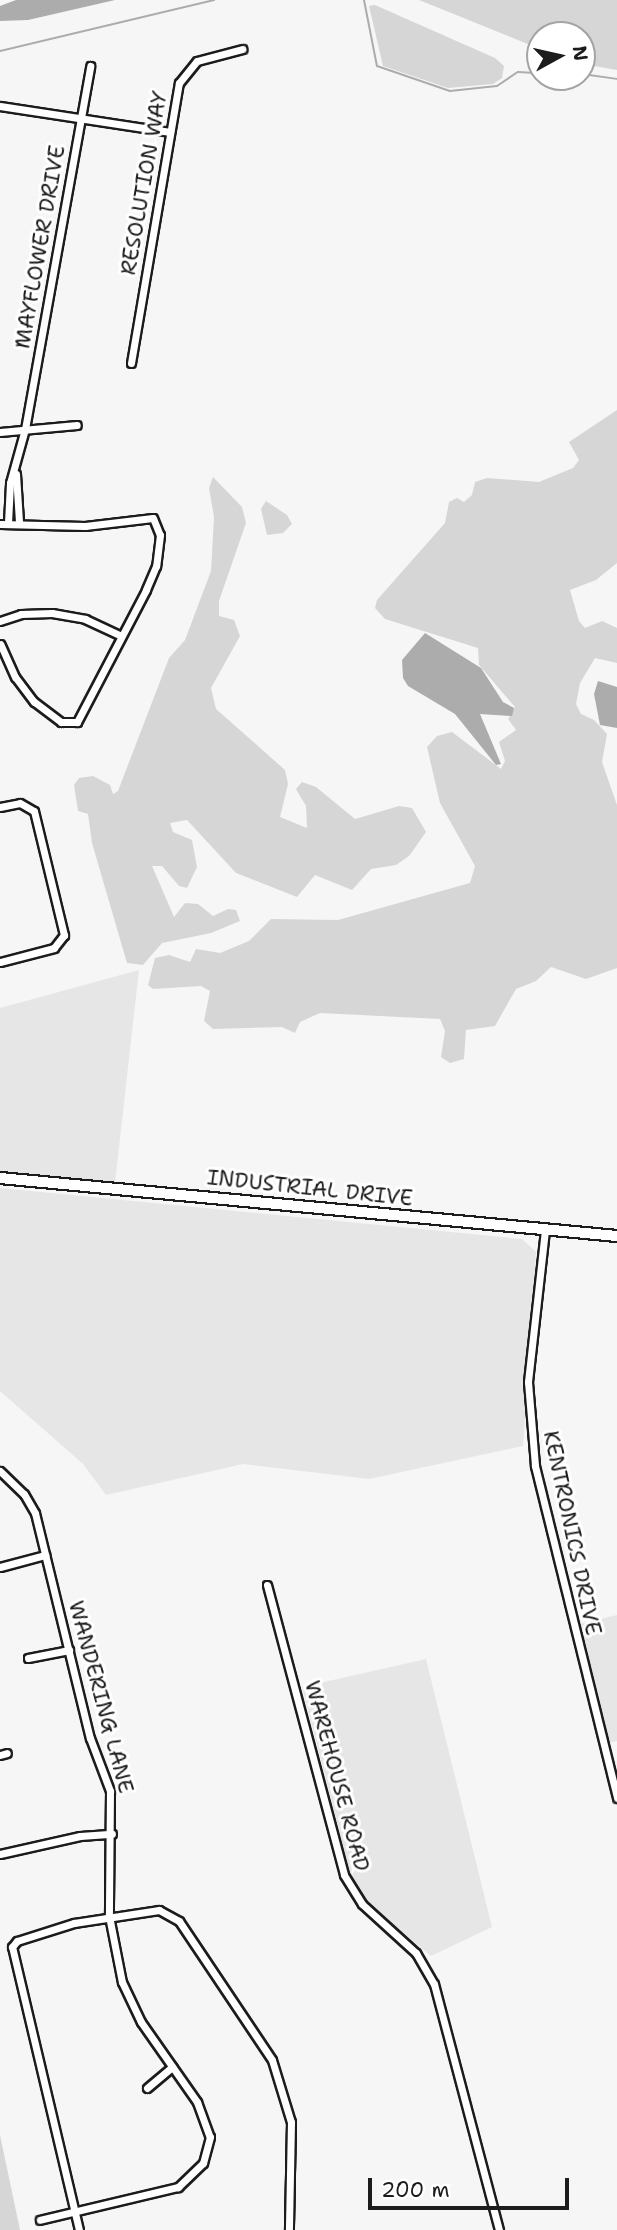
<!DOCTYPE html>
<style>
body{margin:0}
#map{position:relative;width:617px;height:2230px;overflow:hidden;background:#f6f6f6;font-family:"Shantell Sans",sans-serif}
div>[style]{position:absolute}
.built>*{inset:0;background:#e6e6e6}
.green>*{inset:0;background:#d6d6d6}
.water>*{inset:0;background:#acacac}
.stream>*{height:2px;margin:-1px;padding:0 1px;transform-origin:1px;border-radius:1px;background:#acacac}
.roads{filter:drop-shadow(2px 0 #1c1c1c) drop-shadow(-2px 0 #1c1c1c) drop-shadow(0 2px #1c1c1c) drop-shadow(0 -2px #1c1c1c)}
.street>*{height:7px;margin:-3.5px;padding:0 3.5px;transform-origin:3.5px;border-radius:3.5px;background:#fff}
.secondary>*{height:10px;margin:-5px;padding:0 5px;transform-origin:5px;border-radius:5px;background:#fff}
span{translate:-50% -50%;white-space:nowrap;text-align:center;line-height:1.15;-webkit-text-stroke:6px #fff;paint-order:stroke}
.street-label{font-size:21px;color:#1c1c1c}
.north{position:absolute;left:526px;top:21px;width:70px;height:70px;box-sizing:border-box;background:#fff;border:2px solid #a4a4a4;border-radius:50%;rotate:82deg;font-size:19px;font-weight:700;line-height:28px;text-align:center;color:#1c1c1c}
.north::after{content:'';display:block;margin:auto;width:24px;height:32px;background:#1c1c1c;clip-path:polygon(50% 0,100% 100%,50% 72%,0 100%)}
.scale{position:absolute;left:368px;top:2178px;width:201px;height:32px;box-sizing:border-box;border:4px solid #1c1c1c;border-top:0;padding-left:9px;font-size:21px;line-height:24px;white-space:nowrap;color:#1c1c1c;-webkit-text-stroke:5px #fff;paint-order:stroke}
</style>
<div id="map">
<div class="built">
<i style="clip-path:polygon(139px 970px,115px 1183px,0 1172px,0 1008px)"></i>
<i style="clip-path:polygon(0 1188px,522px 1239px,536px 1252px,523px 1446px,369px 1479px,243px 1464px,106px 1495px,83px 1464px,0 1391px)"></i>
<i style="clip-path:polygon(617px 1615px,617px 1741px,609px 1743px,581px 1624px)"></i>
<i style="clip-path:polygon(426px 1659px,492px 1927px,431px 1956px,360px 1897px,352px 1880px,302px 1687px)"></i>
</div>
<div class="green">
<i style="clip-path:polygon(419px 0,617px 0,617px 70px,582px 64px,582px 35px,540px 35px,540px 49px)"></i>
<i style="clip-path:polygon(375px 5px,495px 58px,504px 66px,502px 78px,493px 84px,448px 88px,383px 66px,369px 6px)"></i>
<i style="clip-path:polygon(617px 410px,617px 563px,596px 580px,570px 590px,579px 621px,585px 628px,602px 621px,617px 628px,617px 663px,595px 658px,580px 683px,576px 704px,581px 714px,594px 720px,607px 734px,602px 762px,617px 805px,617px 968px,586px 979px,551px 967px,536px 981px,516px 989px,495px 1026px,466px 1030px,464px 1059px,450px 1063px,441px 1057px,445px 1031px,440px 1019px,320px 1013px,300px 1022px,295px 1033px,282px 1027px,213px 1029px,204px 1021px,210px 991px,201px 986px,153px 989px,148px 985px,155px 958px,169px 955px,190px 962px,196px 949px,220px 953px,249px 941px,271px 919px,338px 920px,470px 883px,475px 866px,440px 803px,427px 747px,437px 736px,452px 732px,501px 769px,505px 761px,499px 742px,516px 730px,508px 719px,515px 707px,479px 665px,478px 648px,385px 619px,375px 608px,377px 600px,445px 523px,449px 502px,457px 498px,464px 502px,472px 495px,475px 482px,487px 478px,539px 482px,573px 468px,579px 460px,569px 442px)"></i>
<i style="clip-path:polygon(213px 477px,242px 507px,246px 523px,219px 601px,219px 616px,234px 620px,240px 636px,211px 688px,216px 709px,285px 770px,288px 784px,280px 817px,307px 828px,306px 806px,296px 789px,302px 782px,316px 787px,355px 819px,399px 806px,412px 808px,426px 832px,409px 856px,396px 865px,371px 869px,352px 890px,315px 875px,297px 897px,236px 873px,187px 820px,170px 823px,173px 832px,192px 840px,197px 867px,187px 888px,179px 886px,162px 866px,152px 866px,174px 917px,185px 903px,198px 904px,213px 916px,228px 909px,236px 910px,240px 921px,211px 933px,162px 943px,143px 965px,127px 963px,92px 843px,88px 814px,78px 811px,74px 785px,79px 778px,93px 776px,110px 785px,113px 794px,118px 791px,169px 658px,185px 640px,211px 571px,214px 517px,209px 488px)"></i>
<i style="clip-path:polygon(266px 501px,287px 515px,292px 524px,283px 533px,267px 535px,261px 509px)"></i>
<i style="clip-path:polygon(0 2135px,20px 2230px,0 2230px)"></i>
</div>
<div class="water">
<i style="clip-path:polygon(16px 0,115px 0,28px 20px,0 21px,0 6px)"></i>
<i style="clip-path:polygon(425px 633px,481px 668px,503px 702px,514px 708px,512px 716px,480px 714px,501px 764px,496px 765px,455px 714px,408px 686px,403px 678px,402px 660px)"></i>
<i style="clip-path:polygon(598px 681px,617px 687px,617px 728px,600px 725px,594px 694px)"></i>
</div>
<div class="stream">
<i style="left:364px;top:0;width:67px;rotate:78.9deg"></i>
<i style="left:377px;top:66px;width:77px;rotate:18.9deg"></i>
<i style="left:450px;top:91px;width:47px;rotate:-6.1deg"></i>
<i style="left:497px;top:86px;width:25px;rotate:-34deg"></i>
<i style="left:518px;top:72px;width:22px;rotate:3deg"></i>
<i style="left:0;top:51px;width:220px;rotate:-13.4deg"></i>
<i style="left:582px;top:74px;width:35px;rotate:8deg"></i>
</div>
<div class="roads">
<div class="street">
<i style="left:0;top:106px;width:172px;rotate:8.7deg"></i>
<i style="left:131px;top:363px;width:284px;rotate:-80.3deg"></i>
<i style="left:179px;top:83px;width:28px;rotate:-51deg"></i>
<i style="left:197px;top:61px;width:47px;rotate:-14.9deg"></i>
<i style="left:0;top:432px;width:77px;rotate:-5.2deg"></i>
<i style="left:16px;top:474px;width:48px;rotate:86.4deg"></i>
<i style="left:8px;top:523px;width:40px;rotate:-87.1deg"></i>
<i style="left:10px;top:483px;width:56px;rotate:-74.5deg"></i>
<i style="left:25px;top:429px;width:369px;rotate:-79.8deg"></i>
<i style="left:0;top:524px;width:85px;rotate:1.3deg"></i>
<i style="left:85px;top:526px;width:68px;rotate:-6.7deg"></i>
<i style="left:153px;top:518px;width:18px;rotate:68deg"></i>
<i style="left:160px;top:535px;width:31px;rotate:97deg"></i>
<i style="left:156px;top:566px;width:26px;rotate:113deg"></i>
<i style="left:146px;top:590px;width:149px;rotate:117.6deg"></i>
<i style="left:77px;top:722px;width:16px;rotate:180deg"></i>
<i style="left:61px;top:722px;width:34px;rotate:-143deg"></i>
<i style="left:34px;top:702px;width:31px;rotate:-127deg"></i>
<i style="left:15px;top:677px;width:36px;rotate:-114deg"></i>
<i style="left:0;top:621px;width:22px;rotate:-18deg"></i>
<i style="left:21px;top:614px;width:31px;rotate:-2deg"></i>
<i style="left:52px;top:613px;width:34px;rotate:10deg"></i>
<i style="left:85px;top:619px;width:40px;rotate:25deg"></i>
<i style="left:0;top:807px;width:20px;rotate:-11deg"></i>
<i style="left:20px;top:803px;width:16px;rotate:30deg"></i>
<i style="left:34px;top:811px;width:128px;rotate:76.4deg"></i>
<i style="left:64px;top:935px;width:16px;rotate:128deg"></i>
<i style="left:54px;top:948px;width:56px;rotate:165.5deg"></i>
<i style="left:545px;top:1230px;width:153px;rotate:96.4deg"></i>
<i style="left:528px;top:1382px;width:84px;rotate:85.2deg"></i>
<i style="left:535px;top:1466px;width:342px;rotate:76.1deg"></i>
<i style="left:0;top:1471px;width:33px;rotate:44deg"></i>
<i style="left:24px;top:1494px;width:22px;rotate:60deg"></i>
<i style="left:35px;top:1513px;width:232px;rotate:76.3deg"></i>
<i style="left:90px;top:1738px;width:57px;rotate:69.3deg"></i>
<i style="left:110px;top:1791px;width:125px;rotate:90.5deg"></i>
<i style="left:109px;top:1916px;width:67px;rotate:78.9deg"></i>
<i style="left:122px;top:1982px;width:44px;rotate:64.6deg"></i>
<i style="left:141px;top:2022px;width:98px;rotate:55deg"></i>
<i style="left:197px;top:2102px;width:37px;rotate:70deg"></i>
<i style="left:210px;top:2137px;width:27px;rotate:105deg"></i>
<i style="left:203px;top:2163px;width:35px;rotate:136deg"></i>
<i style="left:178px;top:2187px;width:142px;rotate:166.6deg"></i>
<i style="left:0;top:1567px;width:47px;rotate:-14.9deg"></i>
<i style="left:267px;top:1585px;width:300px;rotate:75.1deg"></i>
<i style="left:344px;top:1875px;width:34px;rotate:58deg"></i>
<i style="left:362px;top:1904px;width:73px;rotate:42.2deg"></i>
<i style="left:416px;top:1953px;width:36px;rotate:60deg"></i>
<i style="left:434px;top:1984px;width:254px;rotate:75.2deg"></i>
<i style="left:28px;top:1658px;width:42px;rotate:-11deg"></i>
<i style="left:0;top:1755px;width:7px;rotate:-16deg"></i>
<i style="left:0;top:1854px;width:82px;rotate:-12.7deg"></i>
<i style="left:80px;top:1836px;width:32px;rotate:-4deg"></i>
<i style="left:147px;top:2088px;width:33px;rotate:-40deg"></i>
<i style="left:79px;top:2230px;width:291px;rotate:-103.3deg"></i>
<i style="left:12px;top:1947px;width:8px;rotate:-50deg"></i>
<i style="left:17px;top:1941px;width:60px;rotate:-17.5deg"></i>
<i style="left:74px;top:1923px;width:86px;rotate:-8.7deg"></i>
<i style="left:159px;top:1910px;width:23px;rotate:29deg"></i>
<i style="left:179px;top:1921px;width:167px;rotate:56.2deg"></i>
<i style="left:272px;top:2060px;width:65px;rotate:73deg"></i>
<i style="left:291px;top:2122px;width:108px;rotate:91.1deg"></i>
</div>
<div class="secondary">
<i style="left:0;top:1178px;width:620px;rotate:5.37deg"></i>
</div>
</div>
<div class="street-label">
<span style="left:144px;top:183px;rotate:-80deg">RESOLUTION WAY</span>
<span style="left:40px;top:247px;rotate:-80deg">MAYFLOWER DRIVE</span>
<span style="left:310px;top:1188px;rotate:6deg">INDUSTRIAL DRIVE</span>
<span style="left:572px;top:1533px;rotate:78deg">KENTRONICS DRIVE</span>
<span style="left:101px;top:1697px;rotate:75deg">WANDERING LANE</span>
<span style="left:337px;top:1776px;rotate:75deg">WAREHOUSE ROAD</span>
</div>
<div class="north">N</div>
<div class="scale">200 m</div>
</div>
